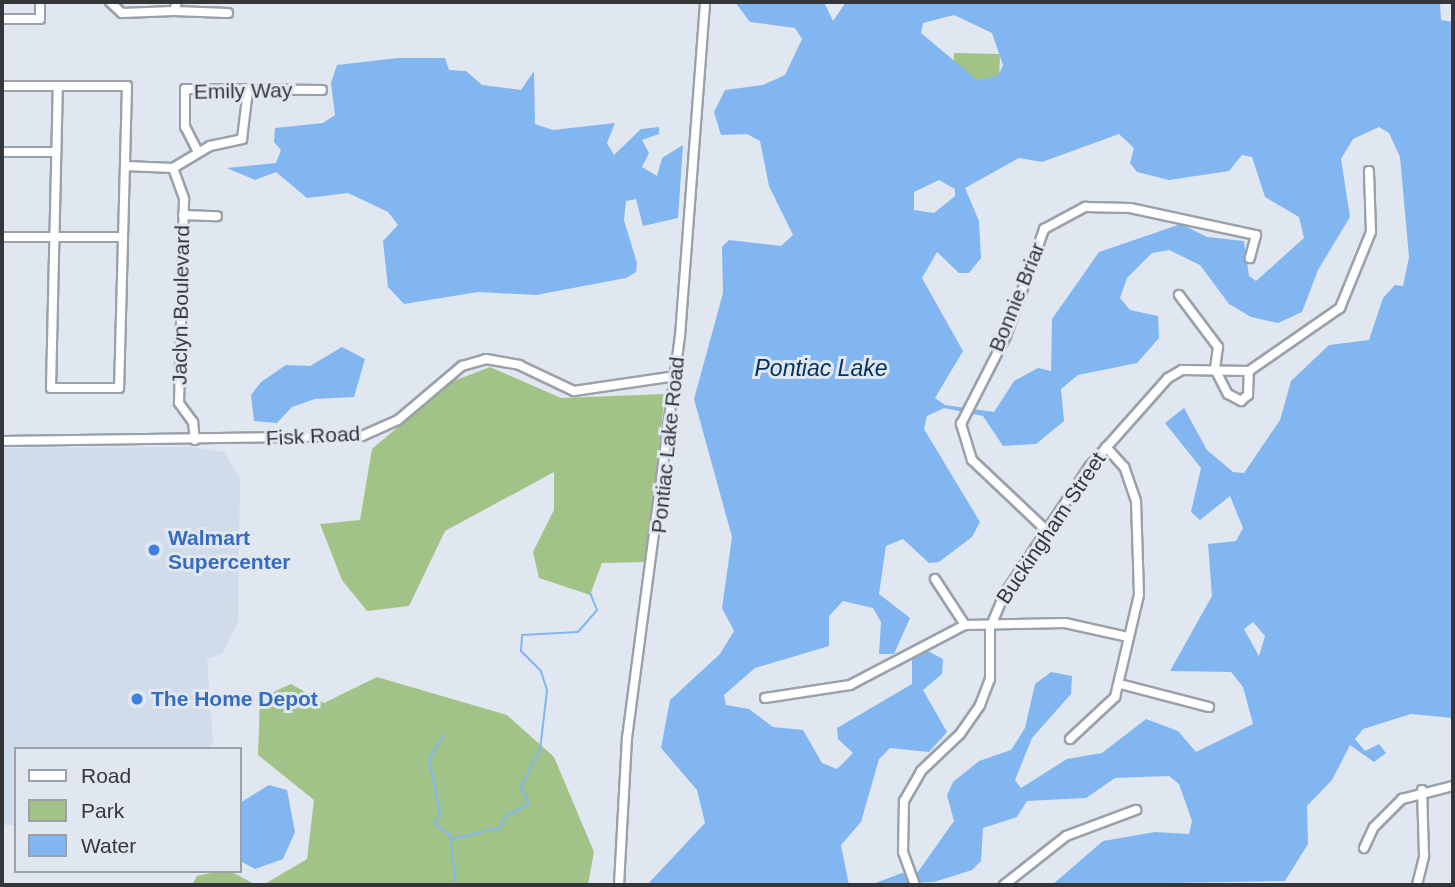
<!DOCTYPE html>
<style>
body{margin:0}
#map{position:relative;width:1455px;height:887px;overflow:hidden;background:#e1e7f1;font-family:Arial,sans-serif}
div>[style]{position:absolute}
.built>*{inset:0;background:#d1dceb}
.green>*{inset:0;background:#a1c387}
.water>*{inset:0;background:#82b6f0}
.stream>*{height:2px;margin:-1px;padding:0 1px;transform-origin:1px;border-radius:1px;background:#82b6f0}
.roads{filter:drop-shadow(2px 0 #9ba1a9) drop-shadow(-2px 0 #9ba1a9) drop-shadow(0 2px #9ba1a9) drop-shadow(0 -2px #9ba1a9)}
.minor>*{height:8px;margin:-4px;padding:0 4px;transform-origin:4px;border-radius:4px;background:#fff}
.dots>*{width:19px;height:19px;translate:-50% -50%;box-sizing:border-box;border:4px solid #e1e7f1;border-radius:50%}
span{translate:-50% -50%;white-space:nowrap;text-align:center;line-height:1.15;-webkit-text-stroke:6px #e1e7f1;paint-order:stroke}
.street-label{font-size:21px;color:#34363a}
.shop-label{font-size:21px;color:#366cbe;font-weight:700}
.left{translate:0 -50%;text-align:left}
.water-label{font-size:23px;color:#023360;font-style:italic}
.frame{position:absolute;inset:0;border:4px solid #34363a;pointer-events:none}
.legend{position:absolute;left:14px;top:747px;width:228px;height:126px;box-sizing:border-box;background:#e1e7f1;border:2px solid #9ca0a8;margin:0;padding:9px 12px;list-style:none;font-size:21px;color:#34363a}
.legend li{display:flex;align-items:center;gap:14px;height:35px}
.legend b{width:35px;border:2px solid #9ca0a8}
</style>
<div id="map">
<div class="built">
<i style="clip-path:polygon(191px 447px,224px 452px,240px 477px,238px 622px,222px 654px,207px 659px,213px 741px,209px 749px,16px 749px,16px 825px,2px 825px,2px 448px)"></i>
</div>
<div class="green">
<i style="clip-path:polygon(954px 53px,1000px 54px,999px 81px,953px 81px)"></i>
<i style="clip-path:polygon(490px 367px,561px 398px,665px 394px,646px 562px,602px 563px,590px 595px,539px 578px,533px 552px,554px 510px,554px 472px,445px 531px,409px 606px,367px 611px,342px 580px,320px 524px,360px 520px,372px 449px,451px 382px)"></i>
<i style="clip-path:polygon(377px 677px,507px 715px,554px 757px,594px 852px,588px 885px,263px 885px,307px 859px,314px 800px,258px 755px,260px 698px,291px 684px,324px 703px)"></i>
<i style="clip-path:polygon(220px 871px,230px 871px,256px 885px,192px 885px,197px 876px)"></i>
</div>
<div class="water">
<i style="clip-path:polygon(evenodd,735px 2px,824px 2px,833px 21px,846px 2px,1440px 2px,1441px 20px,1453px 22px,1453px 718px,1411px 714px,1363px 729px,1355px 739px,1365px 751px,1379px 744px,1386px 753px,1374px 762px,1350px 745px,1332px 780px,1307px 806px,1308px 844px,1285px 881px,1052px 885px,1103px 841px,1155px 832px,1189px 834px,1192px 821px,1179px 784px,1169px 776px,1115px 778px,1086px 798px,1027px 801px,1017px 817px,983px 828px,981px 861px,972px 870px,934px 882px,870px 885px,902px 873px,915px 876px,954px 821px,947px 795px,953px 782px,979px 761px,1011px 750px,1025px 728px,1035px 684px,1051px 672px,1072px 676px,1071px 694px,1032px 738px,1015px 780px,1021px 788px,1067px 759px,1102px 753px,1146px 719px,1178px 731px,1196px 752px,1253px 724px,1243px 687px,1231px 672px,1170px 671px,1212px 596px,1208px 544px,1236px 541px,1243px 528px,1230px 496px,1200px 520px,1191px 512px,1201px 468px,1165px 423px,1184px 408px,1207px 450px,1233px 472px,1244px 473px,1280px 420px,1291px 381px,1329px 345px,1369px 340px,1383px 298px,1395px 285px,1403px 286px,1409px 257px,1400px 157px,1389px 133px,1379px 127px,1353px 139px,1341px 159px,1350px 217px,1318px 270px,1302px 312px,1278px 323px,1251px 317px,1229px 304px,1200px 265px,1169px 250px,1152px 253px,1127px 278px,1120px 298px,1130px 310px,1158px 316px,1159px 338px,1137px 363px,1078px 375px,1061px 389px,1064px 421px,1036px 444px,1003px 446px,983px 416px,944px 408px,927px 416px,924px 429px,980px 522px,972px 537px,939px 562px,929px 563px,903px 539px,886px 546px,879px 594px,910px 618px,894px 654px,879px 654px,881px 622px,873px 608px,843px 601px,829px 616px,829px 646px,755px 668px,724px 695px,726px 705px,749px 709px,773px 727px,803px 730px,822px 763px,837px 769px,853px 753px,838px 739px,837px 728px,912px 684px,912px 656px,924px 649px,943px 659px,942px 674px,923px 690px,947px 732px,929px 752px,890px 748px,879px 759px,861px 822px,841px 845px,849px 885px,647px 885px,705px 823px,697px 790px,661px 748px,670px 700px,720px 654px,734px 631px,722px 608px,732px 537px,694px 399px,723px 293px,722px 247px,729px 240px,781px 246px,793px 235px,769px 186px,760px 141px,747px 134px,721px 135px,714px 112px,725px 90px,763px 85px,785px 75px,802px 39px,795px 28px,750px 22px,735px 2px,954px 15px,992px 33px,1003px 65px,998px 76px,977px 80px,921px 33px,923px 23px,954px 15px,735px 2px,1119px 134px,1134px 148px,1130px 163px,1137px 172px,1169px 180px,1229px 171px,1242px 155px,1252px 157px,1265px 197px,1299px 217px,1304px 238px,1256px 281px,1249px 276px,1244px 241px,1207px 237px,1181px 224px,1099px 252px,1052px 319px,1051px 371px,1038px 368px,1014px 381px,994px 412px,945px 405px,935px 398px,963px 351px,922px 278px,937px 252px,959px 273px,969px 273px,981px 258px,979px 221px,965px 188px,1019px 158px,1042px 162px,1119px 134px,735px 2px,939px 180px,955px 189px,955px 196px,934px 213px,914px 210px,914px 192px,939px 180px,735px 2px,1253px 622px,1265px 636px,1259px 656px,1244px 629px,1253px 622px)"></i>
<i style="clip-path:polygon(398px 58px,445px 58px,449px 70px,466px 71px,482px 85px,521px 90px,534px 71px,535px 124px,553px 130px,615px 123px,607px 143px,614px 155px,641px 129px,659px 127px,659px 134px,642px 140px,649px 153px,642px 167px,657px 176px,662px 158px,683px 145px,678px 218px,643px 226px,636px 199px,626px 201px,624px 220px,637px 263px,636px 272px,626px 278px,536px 295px,478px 292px,404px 304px,388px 287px,383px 241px,398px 225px,388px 212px,348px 193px,307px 198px,276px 172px,255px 180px,227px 168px,276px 163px,281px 150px,274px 142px,275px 128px,323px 123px,335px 115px,331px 83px,337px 65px)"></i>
<i style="clip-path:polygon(342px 347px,365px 359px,354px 397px,315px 399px,292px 407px,277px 423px,254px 421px,251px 395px,261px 382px,286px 365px,310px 366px)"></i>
<i style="clip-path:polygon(269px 785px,287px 790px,295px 832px,283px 859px,255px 869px,240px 861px,240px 803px)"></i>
</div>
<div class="stream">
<i style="left:444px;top:735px;width:28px;rotate:122deg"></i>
<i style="left:429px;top:759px;width:54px;rotate:78.3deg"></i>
<i style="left:440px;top:812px;width:13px;rotate:113deg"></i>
<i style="left:435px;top:824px;width:19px;rotate:36deg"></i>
<i style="left:450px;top:835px;width:50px;rotate:83.2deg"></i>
<i style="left:451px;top:839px;width:50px;rotate:-12.7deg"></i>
<i style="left:500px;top:828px;width:13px;rotate:-63deg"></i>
<i style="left:506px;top:816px;width:26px;rotate:-28deg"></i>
<i style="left:529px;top:804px;width:19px;rotate:-115deg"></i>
<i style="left:521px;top:787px;width:42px;rotate:-62.8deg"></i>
<i style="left:540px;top:750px;width:60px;rotate:-83.3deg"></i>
<i style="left:547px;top:690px;width:20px;rotate:-108deg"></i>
<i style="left:541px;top:671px;width:28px;rotate:-135deg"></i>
<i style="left:521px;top:651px;width:16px;rotate:-86deg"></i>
<i style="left:522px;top:635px;width:56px;rotate:-3.1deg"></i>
<i style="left:578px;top:632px;width:29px;rotate:-49deg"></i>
<i style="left:597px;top:610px;width:18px;rotate:-112deg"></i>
</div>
<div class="roads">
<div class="minor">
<i style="left:110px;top:2px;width:16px;rotate:43deg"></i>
<i style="left:122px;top:13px;width:52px;rotate:-2.2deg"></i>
<i style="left:174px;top:11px;width:9px;rotate:-72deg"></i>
<i style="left:174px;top:11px;width:54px;rotate:2.1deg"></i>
<i style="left:2px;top:19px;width:38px"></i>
<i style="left:40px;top:19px;width:17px;rotate:-90deg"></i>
<i style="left:2px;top:86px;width:125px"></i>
<i style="left:127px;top:86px;width:302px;rotate:91.5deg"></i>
<i style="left:119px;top:388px;width:68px;rotate:180deg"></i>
<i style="left:51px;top:388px;width:302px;rotate:-88.7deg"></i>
<i style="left:2px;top:152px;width:54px"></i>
<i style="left:198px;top:152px;width:28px;rotate:-117deg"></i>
<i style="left:185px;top:127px;width:38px;rotate:-90deg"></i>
<i style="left:185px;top:89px;width:137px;rotate:0.4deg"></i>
<i style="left:125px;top:166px;width:48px;rotate:2.4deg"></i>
<i style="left:173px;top:168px;width:43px;rotate:-30.7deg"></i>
<i style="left:210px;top:146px;width:33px;rotate:-12deg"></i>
<i style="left:242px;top:139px;width:49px;rotate:-83deg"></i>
<i style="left:173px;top:168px;width:33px;rotate:70deg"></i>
<i style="left:184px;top:199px;width:204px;rotate:91.4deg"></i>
<i style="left:179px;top:403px;width:24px;rotate:54deg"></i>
<i style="left:193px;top:422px;width:18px;rotate:84deg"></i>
<i style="left:183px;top:215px;width:34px;rotate:2deg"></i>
<i style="left:2px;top:237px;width:121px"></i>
<i style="left:1179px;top:295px;width:65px;rotate:53.1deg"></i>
<i style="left:1218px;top:347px;width:22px;rotate:98deg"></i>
<i style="left:1215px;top:369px;width:28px;rotate:63deg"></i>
<i style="left:1228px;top:394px;width:15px;rotate:28deg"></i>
<i style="left:1241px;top:401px;width:9px;rotate:-41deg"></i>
<i style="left:1248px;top:395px;width:24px;rotate:-88deg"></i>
<i style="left:2px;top:441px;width:360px;rotate:-0.8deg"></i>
<i style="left:362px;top:436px;width:39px;rotate:-24deg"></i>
<i style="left:398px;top:420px;width:84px;rotate:-40.2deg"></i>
<i style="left:462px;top:366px;width:25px;rotate:-16deg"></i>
<i style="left:486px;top:359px;width:34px;rotate:10deg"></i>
<i style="left:519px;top:365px;width:61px;rotate:25.3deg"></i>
<i style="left:574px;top:391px;width:103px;rotate:-8.4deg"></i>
<i style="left:1046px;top:530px;width:102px;rotate:-136.6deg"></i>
<i style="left:972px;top:460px;width:38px;rotate:-107deg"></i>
<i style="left:961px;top:424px;width:99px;rotate:-62.9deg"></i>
<i style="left:1006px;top:336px;width:114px;rotate:-70.4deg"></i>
<i style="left:1044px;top:229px;width:47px;rotate:-28.2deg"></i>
<i style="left:1085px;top:207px;width:45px;rotate:1.3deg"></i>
<i style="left:1130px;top:208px;width:129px;rotate:12.1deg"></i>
<i style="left:1256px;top:235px;width:24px;rotate:105deg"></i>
<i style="left:935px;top:579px;width:55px;rotate:56.9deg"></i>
<i style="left:1120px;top:684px;width:92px;rotate:14.5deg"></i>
<i style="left:765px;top:698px;width:86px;rotate:-8.7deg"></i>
<i style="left:850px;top:685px;width:130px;rotate:-27.6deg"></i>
<i style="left:965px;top:625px;width:100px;rotate:-1.1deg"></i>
<i style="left:1065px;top:623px;width:65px;rotate:12.5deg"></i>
<i style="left:1070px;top:739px;width:62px;rotate:-43deg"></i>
<i style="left:1115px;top:697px;width:105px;rotate:-76.8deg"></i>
<i style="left:1139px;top:595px;width:94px;rotate:-91.8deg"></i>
<i style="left:1136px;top:501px;width:36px;rotate:-109deg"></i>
<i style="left:1124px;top:467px;width:27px;rotate:-132deg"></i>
<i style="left:1364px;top:848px;width:23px;rotate:-65deg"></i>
<i style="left:1374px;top:827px;width:40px;rotate:-45deg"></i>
<i style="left:1402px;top:799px;width:53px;rotate:-14.3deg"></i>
<i style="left:619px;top:885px;width:147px;rotate:-86.9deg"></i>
<i style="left:627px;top:738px;width:405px;rotate:-82.5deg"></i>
<i style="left:680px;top:336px;width:335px;rotate:-85.7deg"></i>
<i style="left:915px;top:885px;width:35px;rotate:-110deg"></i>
<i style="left:903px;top:852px;width:51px;rotate:-88.9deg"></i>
<i style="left:904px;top:801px;width:34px;rotate:-60deg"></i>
<i style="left:921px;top:771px;width:54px;rotate:-43.5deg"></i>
<i style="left:960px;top:734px;width:35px;rotate:-55deg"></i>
<i style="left:980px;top:705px;width:28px;rotate:-69deg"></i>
<i style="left:990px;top:679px;width:51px;rotate:-90deg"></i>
<i style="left:990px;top:628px;width:36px;rotate:-67deg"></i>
<i style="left:1004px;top:595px;width:154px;rotate:-56.4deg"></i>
<i style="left:1089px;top:467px;width:119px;rotate:-48.4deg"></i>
<i style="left:1168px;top:378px;width:16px;rotate:-30deg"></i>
<i style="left:1182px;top:370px;width:67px;rotate:0.9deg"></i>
<i style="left:1249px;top:371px;width:111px;rotate:-34.7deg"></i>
<i style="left:1340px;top:308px;width:82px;rotate:-67.8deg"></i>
<i style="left:1371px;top:232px;width:61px;rotate:-91.9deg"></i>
<i style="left:1004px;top:885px;width:79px;rotate:-38.3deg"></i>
<i style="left:1066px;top:836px;width:75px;rotate:-20.4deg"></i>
<i style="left:1417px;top:885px;width:30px;rotate:-76deg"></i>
<i style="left:1424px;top:856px;width:66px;rotate:-91.7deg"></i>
</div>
</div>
<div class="dots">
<i style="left:154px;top:550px;background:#3f7fe0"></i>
<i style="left:137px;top:699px;background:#3f7fe0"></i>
</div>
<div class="street-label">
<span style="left:243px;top:91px;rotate:-1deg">Emily Way</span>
<span style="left:1017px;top:297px;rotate:-68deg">Bonnie Briar</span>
<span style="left:181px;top:305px;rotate:-89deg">Jaclyn Boulevard</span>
<span style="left:313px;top:436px;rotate:-3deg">Fisk Road</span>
<span style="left:668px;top:445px;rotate:-84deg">Pontiac Lake Road</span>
<span style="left:1051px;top:528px;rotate:-56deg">Buckingham Street</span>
</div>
<div class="shop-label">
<span class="left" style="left:168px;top:550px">Walmart<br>Supercenter</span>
<span class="left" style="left:151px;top:699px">The Home Depot</span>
</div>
<div class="water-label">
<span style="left:821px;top:368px">Pontiac Lake</span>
</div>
<div class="frame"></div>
<ul class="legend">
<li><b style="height:9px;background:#fff"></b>Road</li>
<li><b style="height:19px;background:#a1c387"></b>Park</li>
<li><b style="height:19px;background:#82b6f0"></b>Water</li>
</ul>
</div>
